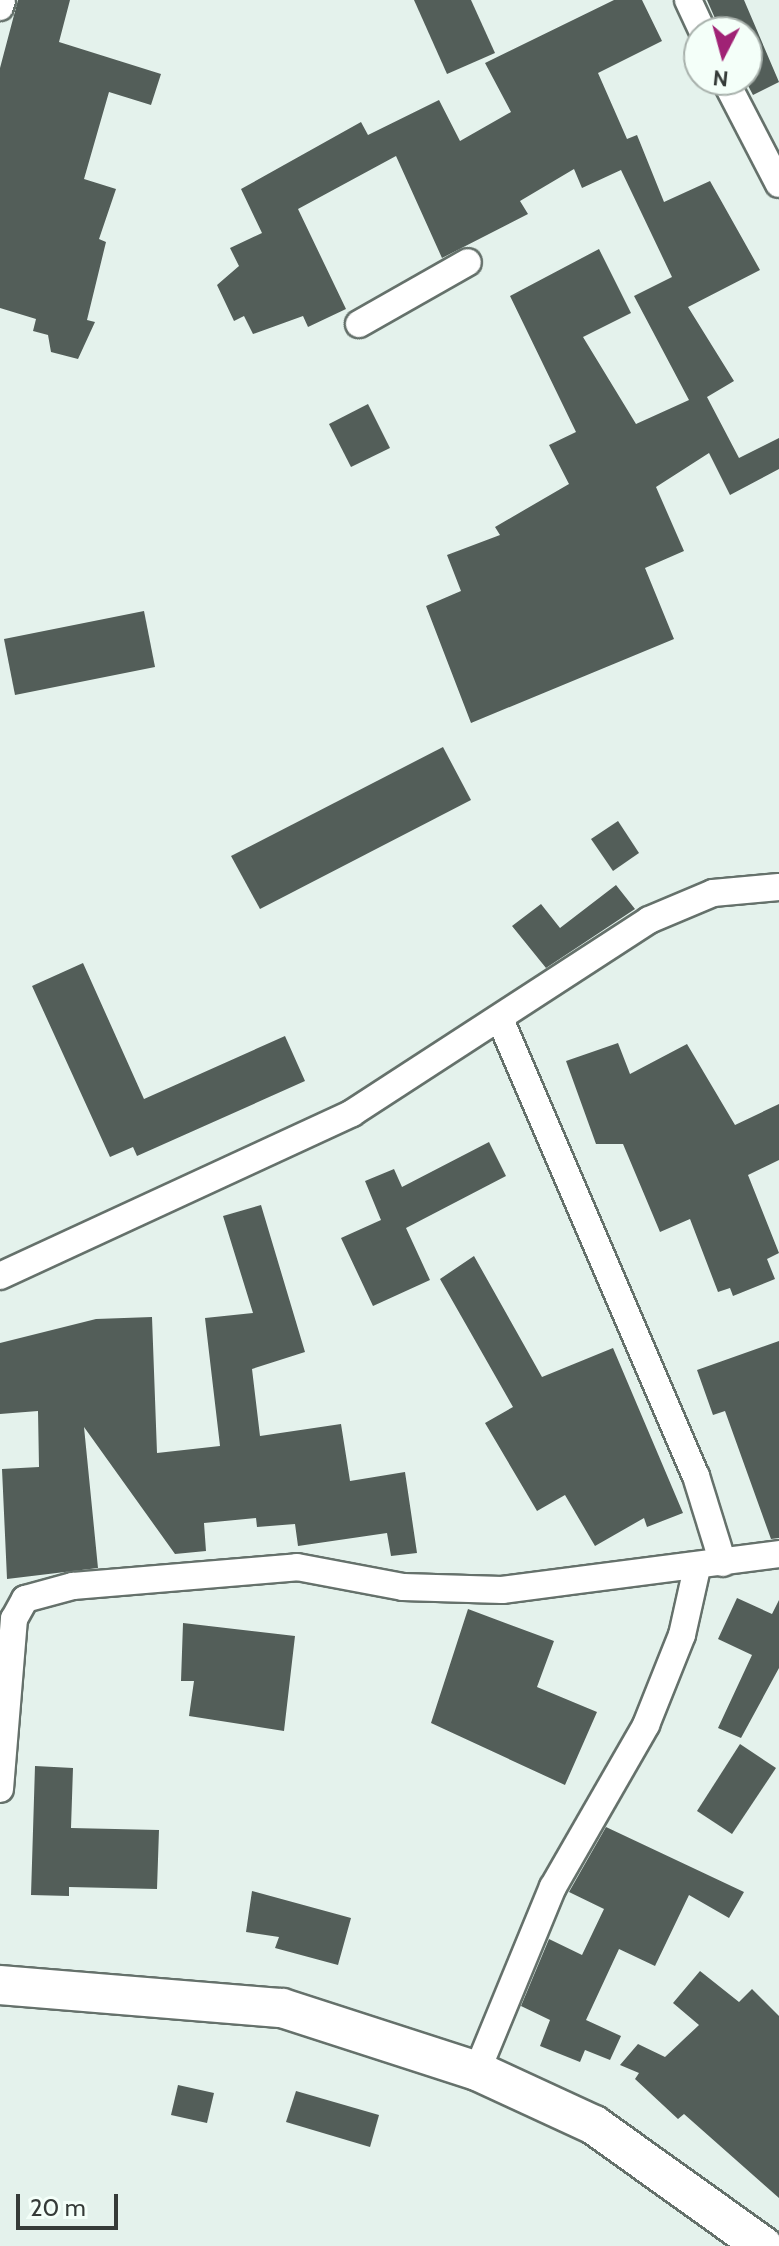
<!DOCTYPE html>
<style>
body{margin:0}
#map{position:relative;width:779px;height:2246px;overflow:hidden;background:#e4f2ec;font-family:Cabin,sans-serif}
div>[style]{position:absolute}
.building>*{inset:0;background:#535e59}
.roads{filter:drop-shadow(2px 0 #65716b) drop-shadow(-2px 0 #65716b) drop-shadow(0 2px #65716b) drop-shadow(0 -2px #65716b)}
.street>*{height:26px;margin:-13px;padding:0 13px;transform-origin:13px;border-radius:13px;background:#fff}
.secondary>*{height:38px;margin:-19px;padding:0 19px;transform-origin:19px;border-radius:19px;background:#fff}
span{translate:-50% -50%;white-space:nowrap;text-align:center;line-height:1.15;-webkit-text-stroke:8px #f4fff9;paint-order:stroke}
.north{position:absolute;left:683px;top:16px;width:80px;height:80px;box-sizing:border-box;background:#f4fff9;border:2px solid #a8b1ac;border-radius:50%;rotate:186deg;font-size:22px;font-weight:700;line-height:32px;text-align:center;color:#353b38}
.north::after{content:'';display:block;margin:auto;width:28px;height:36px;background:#a02275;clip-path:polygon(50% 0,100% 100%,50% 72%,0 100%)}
.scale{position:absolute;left:16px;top:2194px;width:102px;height:36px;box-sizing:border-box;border:4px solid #353b38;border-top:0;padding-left:10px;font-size:24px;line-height:28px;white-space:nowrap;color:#353b38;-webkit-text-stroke:6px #f4fff9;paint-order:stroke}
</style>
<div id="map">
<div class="building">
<i style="clip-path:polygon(18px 0,70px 0,59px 42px,161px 74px,151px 105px,109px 92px,84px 179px,116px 189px,99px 239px,106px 242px,87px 320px,95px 322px,78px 359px,51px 352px,48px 335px,33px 331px,36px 319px,0 308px,0 68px)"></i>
<i style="clip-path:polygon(414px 0,471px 0,495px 53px,447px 74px)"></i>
<i style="clip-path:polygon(614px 0,642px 0,662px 41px,598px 73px,627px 139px,637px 135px,664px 202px,710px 181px,760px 270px,688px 307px,734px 381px,707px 397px,739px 458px,779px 438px,779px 469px,730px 495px,709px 453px,656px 487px,684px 551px,645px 568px,674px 639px,471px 723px,426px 606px,461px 591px,447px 555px,500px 535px,495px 527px,569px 484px,549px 445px,576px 432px,510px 296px,599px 249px,631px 313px,583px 337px,636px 424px,689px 400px,634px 296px,672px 277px,621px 170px,582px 188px,574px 169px,520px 201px,528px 214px,442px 258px,396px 156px,298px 209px,346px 309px,308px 327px,303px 316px,253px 334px,244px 316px,234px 321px,217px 285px,239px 266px,230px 248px,262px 233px,241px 189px,361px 122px,368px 135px,439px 100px,460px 141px,511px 112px,485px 63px)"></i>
<i style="clip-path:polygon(707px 0,744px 0,779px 82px,753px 95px,745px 80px,747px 32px,721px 32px)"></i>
<i style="clip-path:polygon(368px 404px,390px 448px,351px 467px,329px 424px)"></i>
<i style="clip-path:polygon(144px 611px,155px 667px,15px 695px,4px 639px)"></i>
<i style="clip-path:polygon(443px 747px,471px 800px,260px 909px,231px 856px)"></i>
<i style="clip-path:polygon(618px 821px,639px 853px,613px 871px,591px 839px)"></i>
<i style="clip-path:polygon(616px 885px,635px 909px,546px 968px,512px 926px,541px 904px,560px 928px)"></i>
<i style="clip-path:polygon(83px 963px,144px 1099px,285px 1036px,305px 1081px,137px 1156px,133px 1147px,110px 1157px,32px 986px)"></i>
<i style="clip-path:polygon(618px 1043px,630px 1074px,687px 1044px,735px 1125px,779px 1104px,779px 1160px,748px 1175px,779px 1253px,767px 1259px,775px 1279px,733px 1296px,730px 1288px,718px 1292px,690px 1219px,660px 1232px,623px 1144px,596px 1144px,566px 1061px)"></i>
<i style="clip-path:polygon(489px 1142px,506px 1176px,406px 1228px,430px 1280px,373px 1306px,341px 1238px,381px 1220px,365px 1181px,394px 1169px,402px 1187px)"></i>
<i style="clip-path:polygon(261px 1205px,305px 1352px,252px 1369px,260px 1436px,341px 1424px,350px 1481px,405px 1472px,417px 1553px,391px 1556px,387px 1533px,298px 1546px,295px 1524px,257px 1527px,256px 1518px,204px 1523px,206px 1551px,175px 1554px,84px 1427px,98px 1568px,7px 1579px,2px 1469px,39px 1467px,38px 1411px,0 1414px,0 1343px,96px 1319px,152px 1317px,157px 1453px,220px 1446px,205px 1318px,253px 1313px,223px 1216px)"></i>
<i style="clip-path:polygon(474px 1256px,542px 1377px,613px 1348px,683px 1513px,647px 1527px,644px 1518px,595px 1546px,565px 1495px,537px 1511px,485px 1423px,513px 1407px,440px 1279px)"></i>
<i style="clip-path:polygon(779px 1341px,779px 1538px,771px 1539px,725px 1411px,713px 1415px,697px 1370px)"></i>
<i style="clip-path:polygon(737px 1598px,772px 1614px,779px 1600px,779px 1668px,741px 1738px,718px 1728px,752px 1655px,718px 1639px)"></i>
<i style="clip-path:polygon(468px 1609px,554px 1641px,537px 1687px,597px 1712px,565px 1785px,431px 1723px)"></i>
<i style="clip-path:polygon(183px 1623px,295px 1636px,284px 1731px,189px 1716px,194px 1681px,181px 1681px)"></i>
<i style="clip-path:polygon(740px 1744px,776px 1768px,732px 1834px,697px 1811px)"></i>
<i style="clip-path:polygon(35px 1766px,73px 1768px,71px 1828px,159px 1830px,157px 1889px,69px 1887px,69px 1896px,31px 1895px)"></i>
<i style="clip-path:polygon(606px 1827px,744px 1892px,729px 1918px,689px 1895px,655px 1966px,619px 1949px,586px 2020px,621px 2036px,610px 2060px,585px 2050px,580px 2062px,540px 2046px,550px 2020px,521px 2006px,549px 1939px,582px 1955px,604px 1909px,569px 1892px)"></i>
<i style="clip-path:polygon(252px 1891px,351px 1918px,338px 1965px,275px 1948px,279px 1937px,246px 1932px)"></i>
<i style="clip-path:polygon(700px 1971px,739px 2002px,752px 1989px,779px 2016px,779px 2198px,684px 2114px,678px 2119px,635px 2079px,639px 2073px,620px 2065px,638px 2044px,665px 2057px,699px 2025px,673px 2003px)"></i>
<i style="clip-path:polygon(178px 2085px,214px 2093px,207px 2123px,171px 2115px)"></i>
<i style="clip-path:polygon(296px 2091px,379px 2115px,370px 2147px,286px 2122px)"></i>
</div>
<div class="roads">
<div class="street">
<i style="left:688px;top:0;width:35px;rotate:65deg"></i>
<i style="left:0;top:7px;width:7px;rotate:-74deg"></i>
<i style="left:725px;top:80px;width:117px;rotate:62.6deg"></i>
<i style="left:359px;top:324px;width:125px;rotate:-29.6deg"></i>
<i style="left:500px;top:1019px;width:497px;rotate:66.8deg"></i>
<i style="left:696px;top:1476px;width:91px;rotate:72.8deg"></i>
<i style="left:0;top:1276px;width:388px;rotate:-24.8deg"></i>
<i style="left:352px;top:1113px;width:354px;rotate:-33deg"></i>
<i style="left:649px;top:920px;width:69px;rotate:-22.9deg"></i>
<i style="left:713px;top:893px;width:66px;rotate:-5.2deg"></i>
<i style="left:0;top:1789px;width:171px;rotate:-85.3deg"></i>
<i style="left:14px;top:1619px;width:23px;rotate:-61deg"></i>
<i style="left:25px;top:1599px;width:50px;rotate:-15.2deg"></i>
<i style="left:73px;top:1586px;width:225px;rotate:-4.8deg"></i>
<i style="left:297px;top:1567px;width:108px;rotate:10.7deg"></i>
<i style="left:403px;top:1587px;width:99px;rotate:1.7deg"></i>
<i style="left:502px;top:1590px;width:279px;rotate:-7.4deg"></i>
<i style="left:477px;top:2071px;width:199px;rotate:-67.6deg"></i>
<i style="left:553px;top:1887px;width:187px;rotate:-60.1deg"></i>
<i style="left:646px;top:1725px;width:97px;rotate:-68.2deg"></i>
<i style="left:682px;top:1635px;width:69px;rotate:-77.4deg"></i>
</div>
<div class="secondary">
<i style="left:0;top:1985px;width:283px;rotate:4.7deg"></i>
<i style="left:282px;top:2008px;width:205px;rotate:17.9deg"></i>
<i style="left:477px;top:2071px;width:129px;rotate:24.8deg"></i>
<i style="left:594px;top:2125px;width:208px;rotate:35.6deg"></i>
</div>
</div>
<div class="north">N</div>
<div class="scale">20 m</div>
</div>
